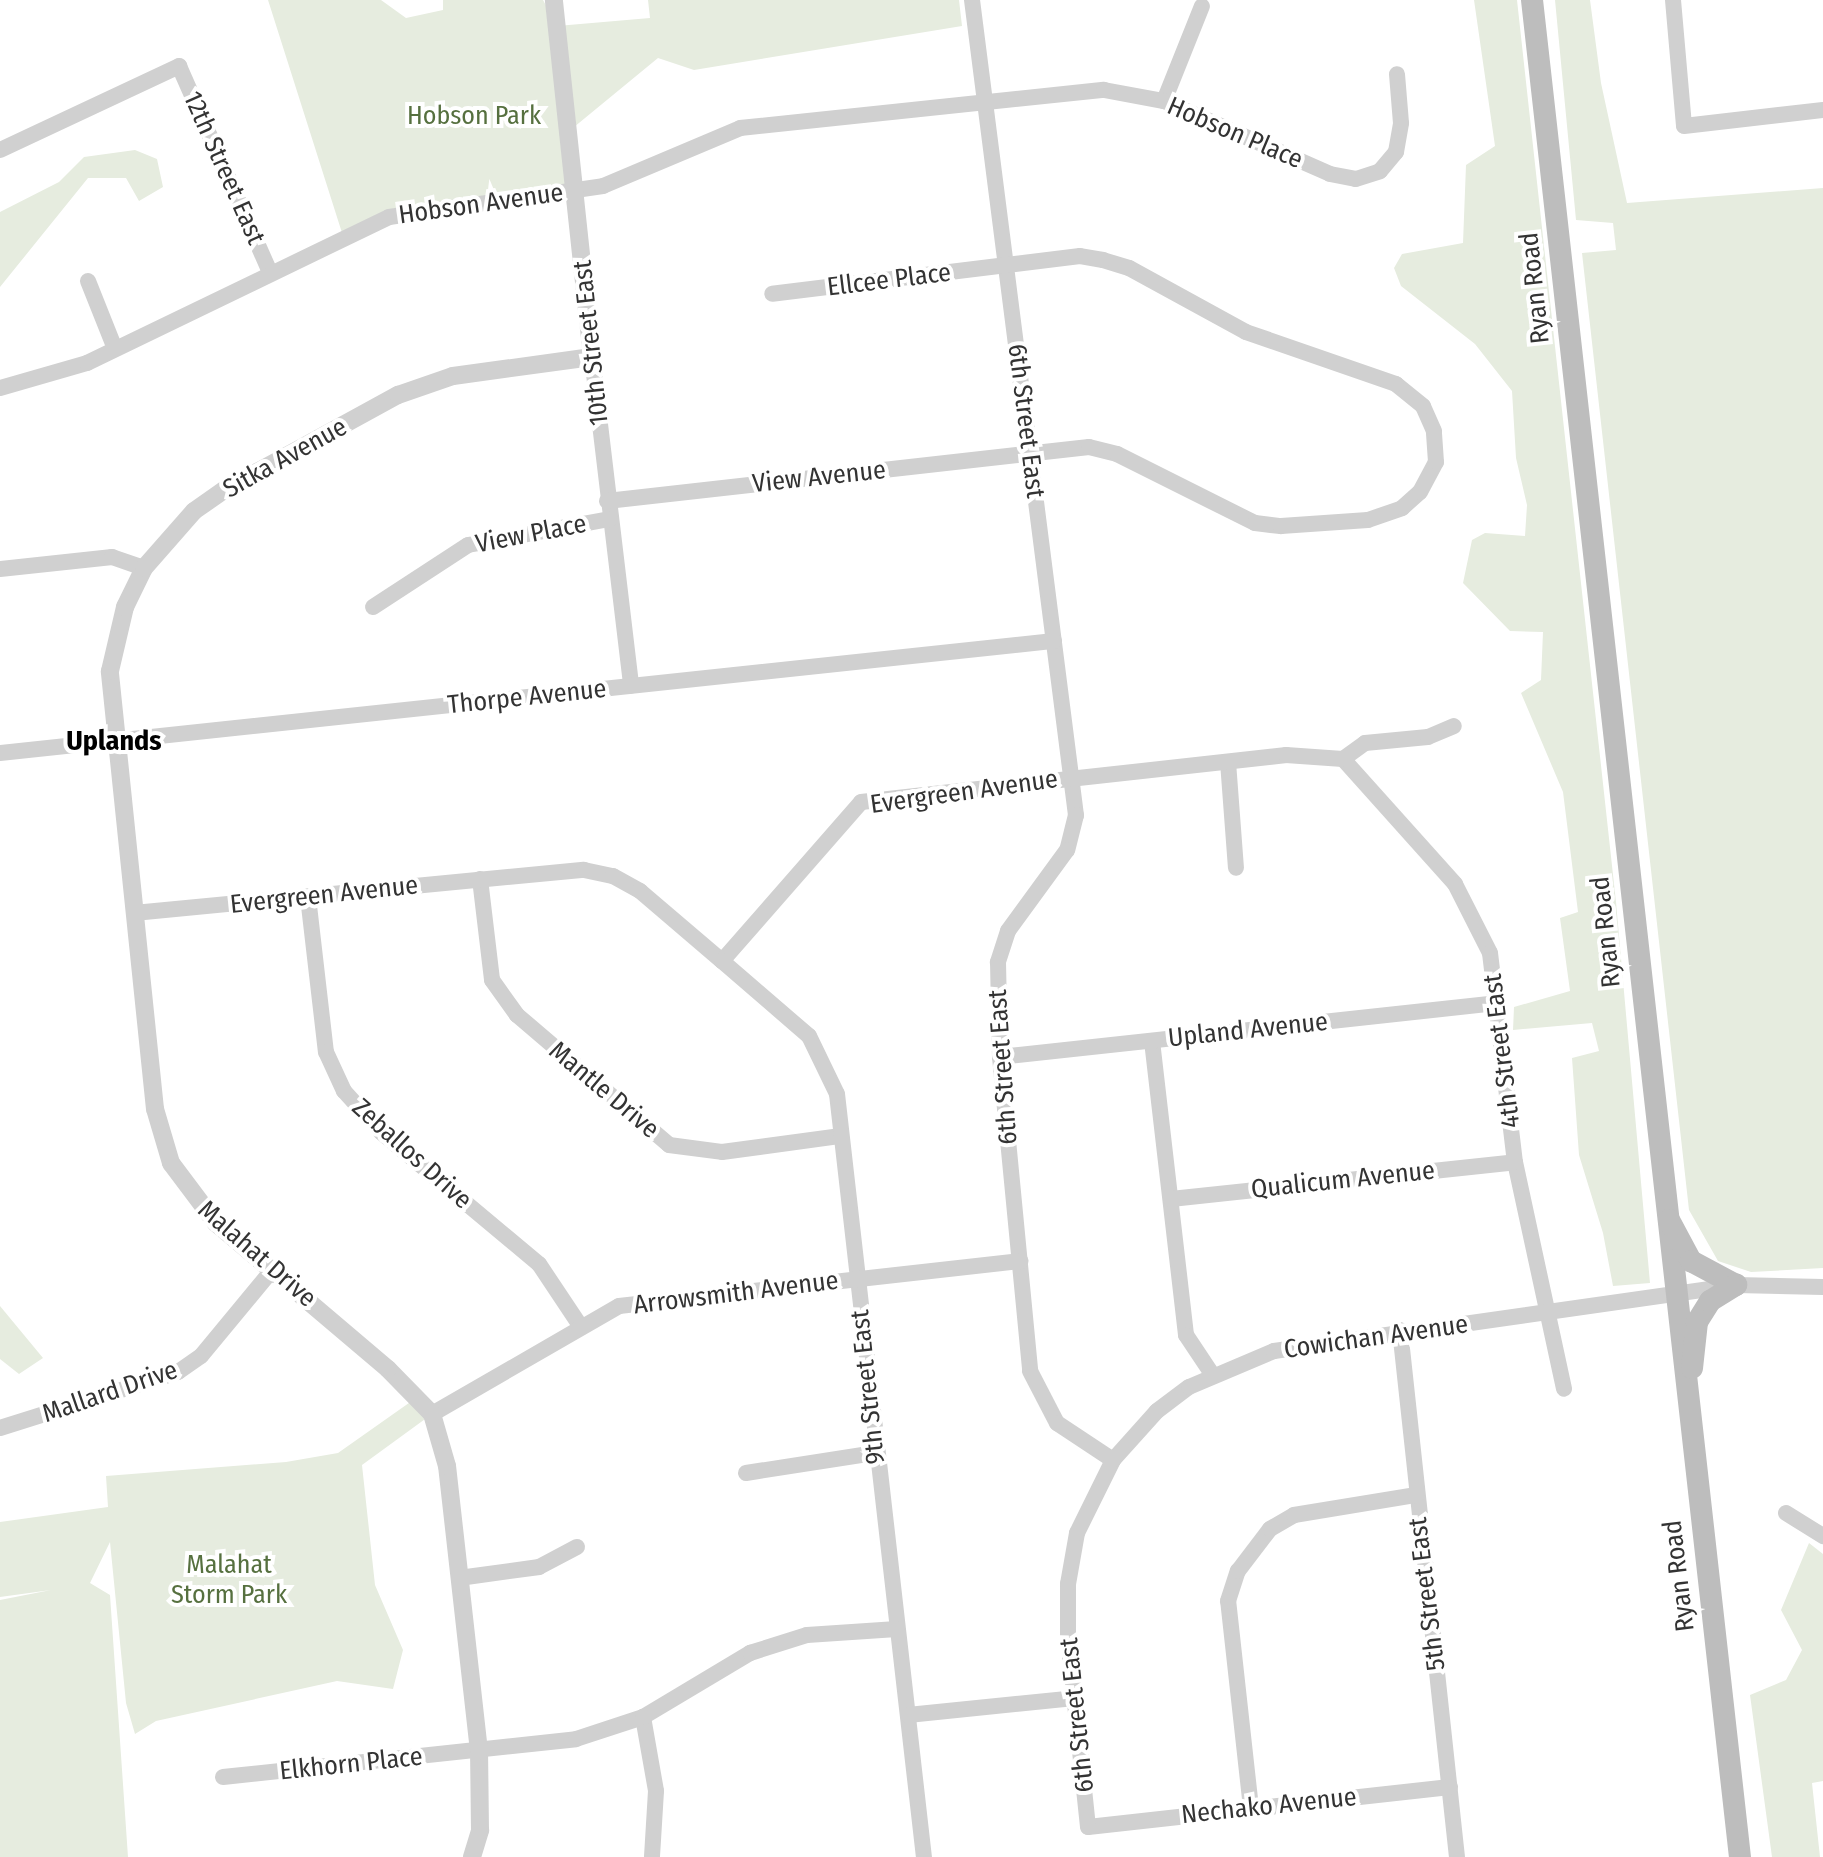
<!DOCTYPE html>
<style>
body{margin:0}
#map{position:relative;width:1823px;height:1857px;overflow:hidden;background:#fff;font-family:"Fira Sans Condensed",sans-serif}
div>[style]{position:absolute}
.green>*{inset:0;background:#e6ecdf}
.minor>*{height:16px;margin:-8px;padding:0 8px;transform-origin:8px;border-radius:8px;background:#d0d0d0}
.tertiary>*{height:18px;margin:-9px;padding:0 9px;transform-origin:9px;border-radius:9px;background:#d0d0d0}
.secondary>*{height:22px;margin:-11px;padding:0 11px;transform-origin:11px;border-radius:11px;background:#bdbdbd}
span{translate:-50% -50%;white-space:nowrap;text-align:center;line-height:1.15;-webkit-text-stroke:8px #fff;paint-order:stroke}
.park-label{font-size:26px;color:#56703f}
.street-label{font-size:26px;color:#333}
.neighbourhood-label{font-size:28px;color:#000;font-weight:700}
</style>
<div id="map">
<div class="green">
<i style="clip-path:polygon(268px 0,381px 0,406px 18px,443px 10px,443px 0,543px 0,557px 26px,650px 18px,648px 0,959px 0,962px 26px,694px 70px,658px 58px,568px 132px,575px 190px,436px 206px,343px 236px)"></i>
<i style="clip-path:polygon(1474px 0,1517px 0,1616px 902px,1650px 1283px,1613px 1286px,1603px 1233px,1579px 1155px,1572px 1058px,1599px 1051px,1592px 1023px,1513px 1030px,1514px 1007px,1570px 991px,1560px 918px,1578px 912px,1563px 792px,1521px 693px,1541px 680px,1543px 632px,1510px 631px,1463px 583px,1472px 540px,1485px 533px,1525px 536px,1527px 505px,1516px 458px,1512px 391px,1475px 344px,1401px 286px,1394px 268px,1402px 254px,1463px 243px,1466px 165px,1495px 146px)"></i>
<i style="clip-path:polygon(1555px 0,1590px 0,1601px 83px,1627px 203px,1823px 188px,1823px 1268px,1751px 1272px,1718px 1261px,1689px 1210px,1582px 253px,1616px 250px,1613px 223px,1576px 220px)"></i>
<i style="clip-path:polygon(135px 150px,157px 159px,163px 187px,139px 201px,126px 178px,88px 178px,0 287px,0 212px,59px 182px,84px 157px)"></i>
<i style="clip-path:polygon(0 1306px,43px 1358px,19px 1374px,0 1359px)"></i>
<i style="clip-path:polygon(416px 1398px,432px 1414px,362px 1465px,375px 1585px,403px 1650px,393px 1689px,337px 1681px,156px 1721px,135px 1734px,126px 1703px,110px 1542px,90px 1583px,110px 1595px,128px 1857px,0 1857px,0 1600px,51px 1590px,0 1597px,0 1522px,108px 1507px,106px 1476px,286px 1462px,338px 1453px)"></i>
<i style="clip-path:polygon(1809px 1543px,1823px 1554px,1823px 1781px,1812px 1783px,1820px 1857px,1772px 1857px,1750px 1695px,1786px 1680px,1802px 1650px,1781px 1610px)"></i>
</div>
<div class="minor">
<i style="left:972px;top:0;width:822px;rotate:82.73deg"></i>
<i style="left:1076px;top:815px;width:36px;rotate:104deg"></i>
<i style="left:1067px;top:850px;width:100px;rotate:126.1deg"></i>
<i style="left:1008px;top:931px;width:33px;rotate:108deg"></i>
<i style="left:998px;top:962px;width:95px;rotate:88.8deg"></i>
<i style="left:1000px;top:1057px;width:315px;rotate:84.5deg"></i>
<i style="left:1030px;top:1371px;width:59px;rotate:62.6deg"></i>
<i style="left:1057px;top:1423px;width:67px;rotate:33.5deg"></i>
<i style="left:1673px;top:0;width:126px;rotate:85deg"></i>
<i style="left:1684px;top:126px;width:140px;rotate:-6.6deg"></i>
<i style="left:1164px;top:101px;width:102px;rotate:-68.2deg"></i>
<i style="left:0;top:150px;width:198px;rotate:-25.1deg"></i>
<i style="left:179px;top:66px;width:223px;rotate:66.2deg"></i>
<i style="left:88px;top:281px;width:73px;rotate:68.3deg"></i>
<i style="left:592px;top:357px;width:331px;rotate:83.2deg"></i>
<i style="left:0;top:388px;width:91px;rotate:-16deg"></i>
<i style="left:87px;top:363px;width:335px;rotate:-25.8deg"></i>
<i style="left:389px;top:217px;width:216px;rotate:-8.2deg"></i>
<i style="left:603px;top:186px;width:149px;rotate:-22.9deg"></i>
<i style="left:740px;top:128px;width:366px;rotate:-6deg"></i>
<i style="left:1104px;top:90px;width:61px;rotate:10.4deg"></i>
<i style="left:1164px;top:101px;width:181px;rotate:23.7deg"></i>
<i style="left:1330px;top:174px;width:26px;rotate:11deg"></i>
<i style="left:1356px;top:179px;width:25px;rotate:-18deg"></i>
<i style="left:1380px;top:171px;width:25px;rotate:-50deg"></i>
<i style="left:1396px;top:152px;width:29px;rotate:-80deg"></i>
<i style="left:1401px;top:123px;width:49px;rotate:-94.7deg"></i>
<i style="left:607px;top:501px;width:485px;rotate:-6.4deg"></i>
<i style="left:1089px;top:447px;width:29px;rotate:14deg"></i>
<i style="left:1117px;top:454px;width:154px;rotate:26.6deg"></i>
<i style="left:1255px;top:523px;width:26px;rotate:7deg"></i>
<i style="left:1281px;top:526px;width:87px;rotate:-3.9deg"></i>
<i style="left:1368px;top:520px;width:36px;rotate:-19deg"></i>
<i style="left:1402px;top:508px;width:24px;rotate:-42deg"></i>
<i style="left:1420px;top:492px;width:34px;rotate:-62deg"></i>
<i style="left:1436px;top:462px;width:31px;rotate:-94deg"></i>
<i style="left:1434px;top:431px;width:27px;rotate:-114deg"></i>
<i style="left:1423px;top:406px;width:35px;rotate:-141deg"></i>
<i style="left:1396px;top:384px;width:159px;rotate:-160.9deg"></i>
<i style="left:1246px;top:332px;width:133px;rotate:-151.3deg"></i>
<i style="left:1129px;top:268px;width:27px;rotate:-163deg"></i>
<i style="left:1103px;top:260px;width:23px;rotate:-170deg"></i>
<i style="left:1080px;top:256px;width:310px;rotate:173deg"></i>
<i style="left:0;top:569px;width:113px;rotate:-6.1deg"></i>
<i style="left:112px;top:557px;width:34px;rotate:19deg"></i>
<i style="left:373px;top:607px;width:113px;rotate:-33.1deg"></i>
<i style="left:468px;top:545px;width:144px;rotate:-10.4deg"></i>
<i style="left:0;top:753px;width:1060px;rotate:-6.07deg"></i>
<i style="left:1343px;top:759px;width:168px;rotate:48.1deg"></i>
<i style="left:1455px;top:884px;width:77px;rotate:63.1deg"></i>
<i style="left:1490px;top:953px;width:210px;rotate:83.2deg"></i>
<i style="left:1515px;top:1162px;width:232px;rotate:77.8deg"></i>
<i style="left:1228px;top:762px;width:106px;rotate:85.7deg"></i>
<i style="left:480px;top:879px;width:102px;rotate:83.2deg"></i>
<i style="left:492px;top:980px;width:43px;rotate:54.5deg"></i>
<i style="left:517px;top:1015px;width:200px;rotate:40.5deg"></i>
<i style="left:669px;top:1145px;width:53px;rotate:7.5deg"></i>
<i style="left:722px;top:1152px;width:120px;rotate:-7.7deg"></i>
<i style="left:308px;top:897px;width:156px;rotate:83.4deg"></i>
<i style="left:326px;top:1052px;width:43px;rotate:65.2deg"></i>
<i style="left:344px;top:1091px;width:55px;rotate:47.9deg"></i>
<i style="left:381px;top:1132px;width:206px;rotate:39.9deg"></i>
<i style="left:539px;top:1264px;width:76px;rotate:56.3deg"></i>
<i style="left:134px;top:913px;width:452px;rotate:-5.5deg"></i>
<i style="left:584px;top:870px;width:30px;rotate:12deg"></i>
<i style="left:613px;top:876px;width:31px;rotate:29deg"></i>
<i style="left:640px;top:891px;width:108px;rotate:40.5deg"></i>
<i style="left:722px;top:961px;width:211px;rotate:-48.8deg"></i>
<i style="left:861px;top:802px;width:428px;rotate:-6.3deg"></i>
<i style="left:1286px;top:755px;width:57px;rotate:4deg"></i>
<i style="left:1343px;top:759px;width:27px;rotate:-36deg"></i>
<i style="left:1365px;top:743px;width:63px;rotate:-5.4deg"></i>
<i style="left:1428px;top:737px;width:28px;rotate:-23deg"></i>
<i style="left:722px;top:961px;width:115px;rotate:40.8deg"></i>
<i style="left:809px;top:1036px;width:64px;rotate:64.2deg"></i>
<i style="left:837px;top:1094px;width:768px;rotate:83.5deg"></i>
<i style="left:1152px;top:1041px;width:296px;rotate:83.4deg"></i>
<i style="left:1186px;top:1335px;width:47px;rotate:56.3deg"></i>
<i style="left:1000px;top:1057px;width:499px;rotate:-6.2deg"></i>
<i style="left:1171px;top:1199px;width:346px;rotate:-6.1deg"></i>
<i style="left:1400px;top:1330px;width:530px;rotate:83.83deg"></i>
<i style="left:432px;top:1414px;width:216px;rotate:-30deg"></i>
<i style="left:619px;top:1306px;width:404px;rotate:-6.4deg"></i>
<i style="left:0;top:1428px;width:187px;rotate:-17.5deg"></i>
<i style="left:178px;top:1372px;width:28px;rotate:-35deg"></i>
<i style="left:201px;top:1356px;width:113px;rotate:-50.4deg"></i>
<i style="left:746px;top:1473px;width:131px;rotate:-8.8deg"></i>
<i style="left:1786px;top:1513px;width:44px;rotate:31.9deg"></i>
<i style="left:459px;top:1578px;width:81px;rotate:-7.8deg"></i>
<i style="left:539px;top:1567px;width:43px;rotate:-27.8deg"></i>
<i style="left:908px;top:1715px;width:167px;rotate:-5.8deg"></i>
<i style="left:643px;top:1717px;width:75px;rotate:80deg"></i>
<i style="left:656px;top:1791px;width:66px;rotate:93.5deg"></i>
<i style="left:223px;top:1777px;width:355px;rotate:-6.1deg"></i>
<i style="left:576px;top:1739px;width:71px;rotate:-18.2deg"></i>
<i style="left:643px;top:1717px;width:125px;rotate:-30.9deg"></i>
<i style="left:750px;top:1653px;width:60px;rotate:-17.5deg"></i>
<i style="left:807px;top:1635px;width:90px;rotate:-3.8deg"></i>
<i style="left:1450px;top:1787px;width:364px;rotate:173.7deg"></i>
<i style="left:1088px;top:1827px;width:191px;rotate:-96deg"></i>
<i style="left:1068px;top:1637px;width:53px;rotate:-90deg"></i>
<i style="left:1068px;top:1584px;width:52px;rotate:-80deg"></i>
<i style="left:1077px;top:1533px;width:81px;rotate:-63.7deg"></i>
<i style="left:1113px;top:1460px;width:66px;rotate:-48.1deg"></i>
<i style="left:1157px;top:1411px;width:40px;rotate:-37deg"></i>
<i style="left:1189px;top:1387px;width:92px;rotate:-23deg"></i>
<i style="left:1274px;top:1351px;width:467px;rotate:-8.1deg"></i>
<i style="left:1736px;top:1285px;width:87px;rotate:1.3deg"></i>
<i style="left:1251px;top:1808px;width:208px;rotate:-96.3deg"></i>
<i style="left:1228px;top:1601px;width:32px;rotate:-72deg"></i>
<i style="left:1238px;top:1571px;width:53px;rotate:-52.7deg"></i>
<i style="left:1270px;top:1529px;width:28px;rotate:-30deg"></i>
<i style="left:1294px;top:1515px;width:124px;rotate:-9.3deg"></i>
</div>
<div class="tertiary">
<i style="left:472px;top:1857px;width:28px;rotate:-73deg"></i>
<i style="left:480px;top:1830px;width:79px;rotate:-90.7deg"></i>
<i style="left:479px;top:1751px;width:287px;rotate:-96.4deg"></i>
<i style="left:447px;top:1466px;width:54px;rotate:-106.1deg"></i>
<i style="left:432px;top:1414px;width:63px;rotate:-134.4deg"></i>
<i style="left:388px;top:1369px;width:226px;rotate:-139.7deg"></i>
<i style="left:216px;top:1223px;width:75px;rotate:-126.9deg"></i>
<i style="left:171px;top:1163px;width:56px;rotate:-106.5deg"></i>
<i style="left:155px;top:1109px;width:440px;rotate:-95.9deg"></i>
<i style="left:110px;top:671px;width:66px;rotate:-76.8deg"></i>
<i style="left:125px;top:607px;width:43px;rotate:-64deg"></i>
<i style="left:144px;top:568px;width:76px;rotate:-48.7deg"></i>
<i style="left:194px;top:511px;width:39px;rotate:-35deg"></i>
<i style="left:226px;top:489px;width:196px;rotate:-28.7deg"></i>
<i style="left:398px;top:395px;width:58px;rotate:-19.1deg"></i>
<i style="left:453px;top:376px;width:140px;rotate:-7.8deg"></i>
<i style="left:592px;top:357px;width:359px;rotate:-96.1deg"></i>
</div>
<div class="secondary">
<i style="left:1532px;top:0;width:1869px;rotate:83.61deg"></i>
<i style="left:1669px;top:1220px;width:47px;rotate:61.8deg"></i>
<i style="left:1691px;top:1261px;width:51px;rotate:28.1deg"></i>
<i style="left:1692px;top:1368px;width:46px;rotate:-83.8deg"></i>
<i style="left:1697px;top:1322px;width:25px;rotate:-58deg"></i>
<i style="left:1710px;top:1301px;width:31px;rotate:-32deg"></i>
</div>
<div class="park-label">
<span style="left:474px;top:116px">Hobson Park</span>
<span style="left:229px;top:1580px">Malahat<br>Storm Park</span>
</div>
<div class="street-label">
<span style="left:1235px;top:133px;rotate:23deg">Hobson Place</span>
<span style="left:224px;top:168px;rotate:66deg">12th Street East</span>
<span style="left:481px;top:204px;rotate:-8deg">Hobson Avenue</span>
<span style="left:889px;top:280px;rotate:-7deg">Ellcee Place</span>
<span style="left:1535px;top:288px;rotate:-96deg">Ryan Road</span>
<span style="left:591px;top:343px;rotate:-96deg">10th Street East</span>
<span style="left:1026px;top:421px;rotate:83deg">6th Street East</span>
<span style="left:285px;top:458px;rotate:-29deg">Sitka Avenue</span>
<span style="left:819px;top:477px;rotate:-6deg">View Avenue</span>
<span style="left:531px;top:534px;rotate:-11deg">View Place</span>
<span style="left:527px;top:697px;rotate:-6deg">Thorpe Avenue</span>
<span style="left:964px;top:792px;rotate:-8deg">Evergreen Avenue</span>
<span style="left:324px;top:895px;rotate:-6deg">Evergreen Avenue</span>
<span style="left:1606px;top:932px;rotate:-96deg">Ryan Road</span>
<span style="left:1248px;top:1030px;rotate:-6deg">Upland Avenue</span>
<span style="left:1502px;top:1051px;rotate:-97deg">4th Street East</span>
<span style="left:1003px;top:1067px;rotate:-94deg">6th Street East</span>
<span style="left:604px;top:1090px;rotate:40deg">Mantle Drive</span>
<span style="left:412px;top:1154px;rotate:42deg">Zeballos Drive</span>
<span style="left:1343px;top:1180px;rotate:-6deg">Qualicum Avenue</span>
<span style="left:257px;top:1254px;rotate:41deg">Malahat Drive</span>
<span style="left:736px;top:1293px;rotate:-7deg">Arrowsmith Avenue</span>
<span style="left:1376px;top:1337px;rotate:-8deg">Cowichan Avenue</span>
<span style="left:868px;top:1387px;rotate:-96deg">9th Street East</span>
<span style="left:110px;top:1392px;rotate:-19deg">Mallard Drive</span>
<span style="left:1679px;top:1576px;rotate:-97deg">Ryan Road</span>
<span style="left:1427px;top:1594px;rotate:-97deg">5th Street East</span>
<span style="left:1077px;top:1715px;rotate:-96deg">6th Street East</span>
<span style="left:351px;top:1764px;rotate:-6deg">Elkhorn Place</span>
<span style="left:1269px;top:1806px;rotate:-6deg">Nechako Avenue</span>
</div>
<div class="neighbourhood-label">
<span style="left:114px;top:741px">Uplands</span>
</div>
</div>
